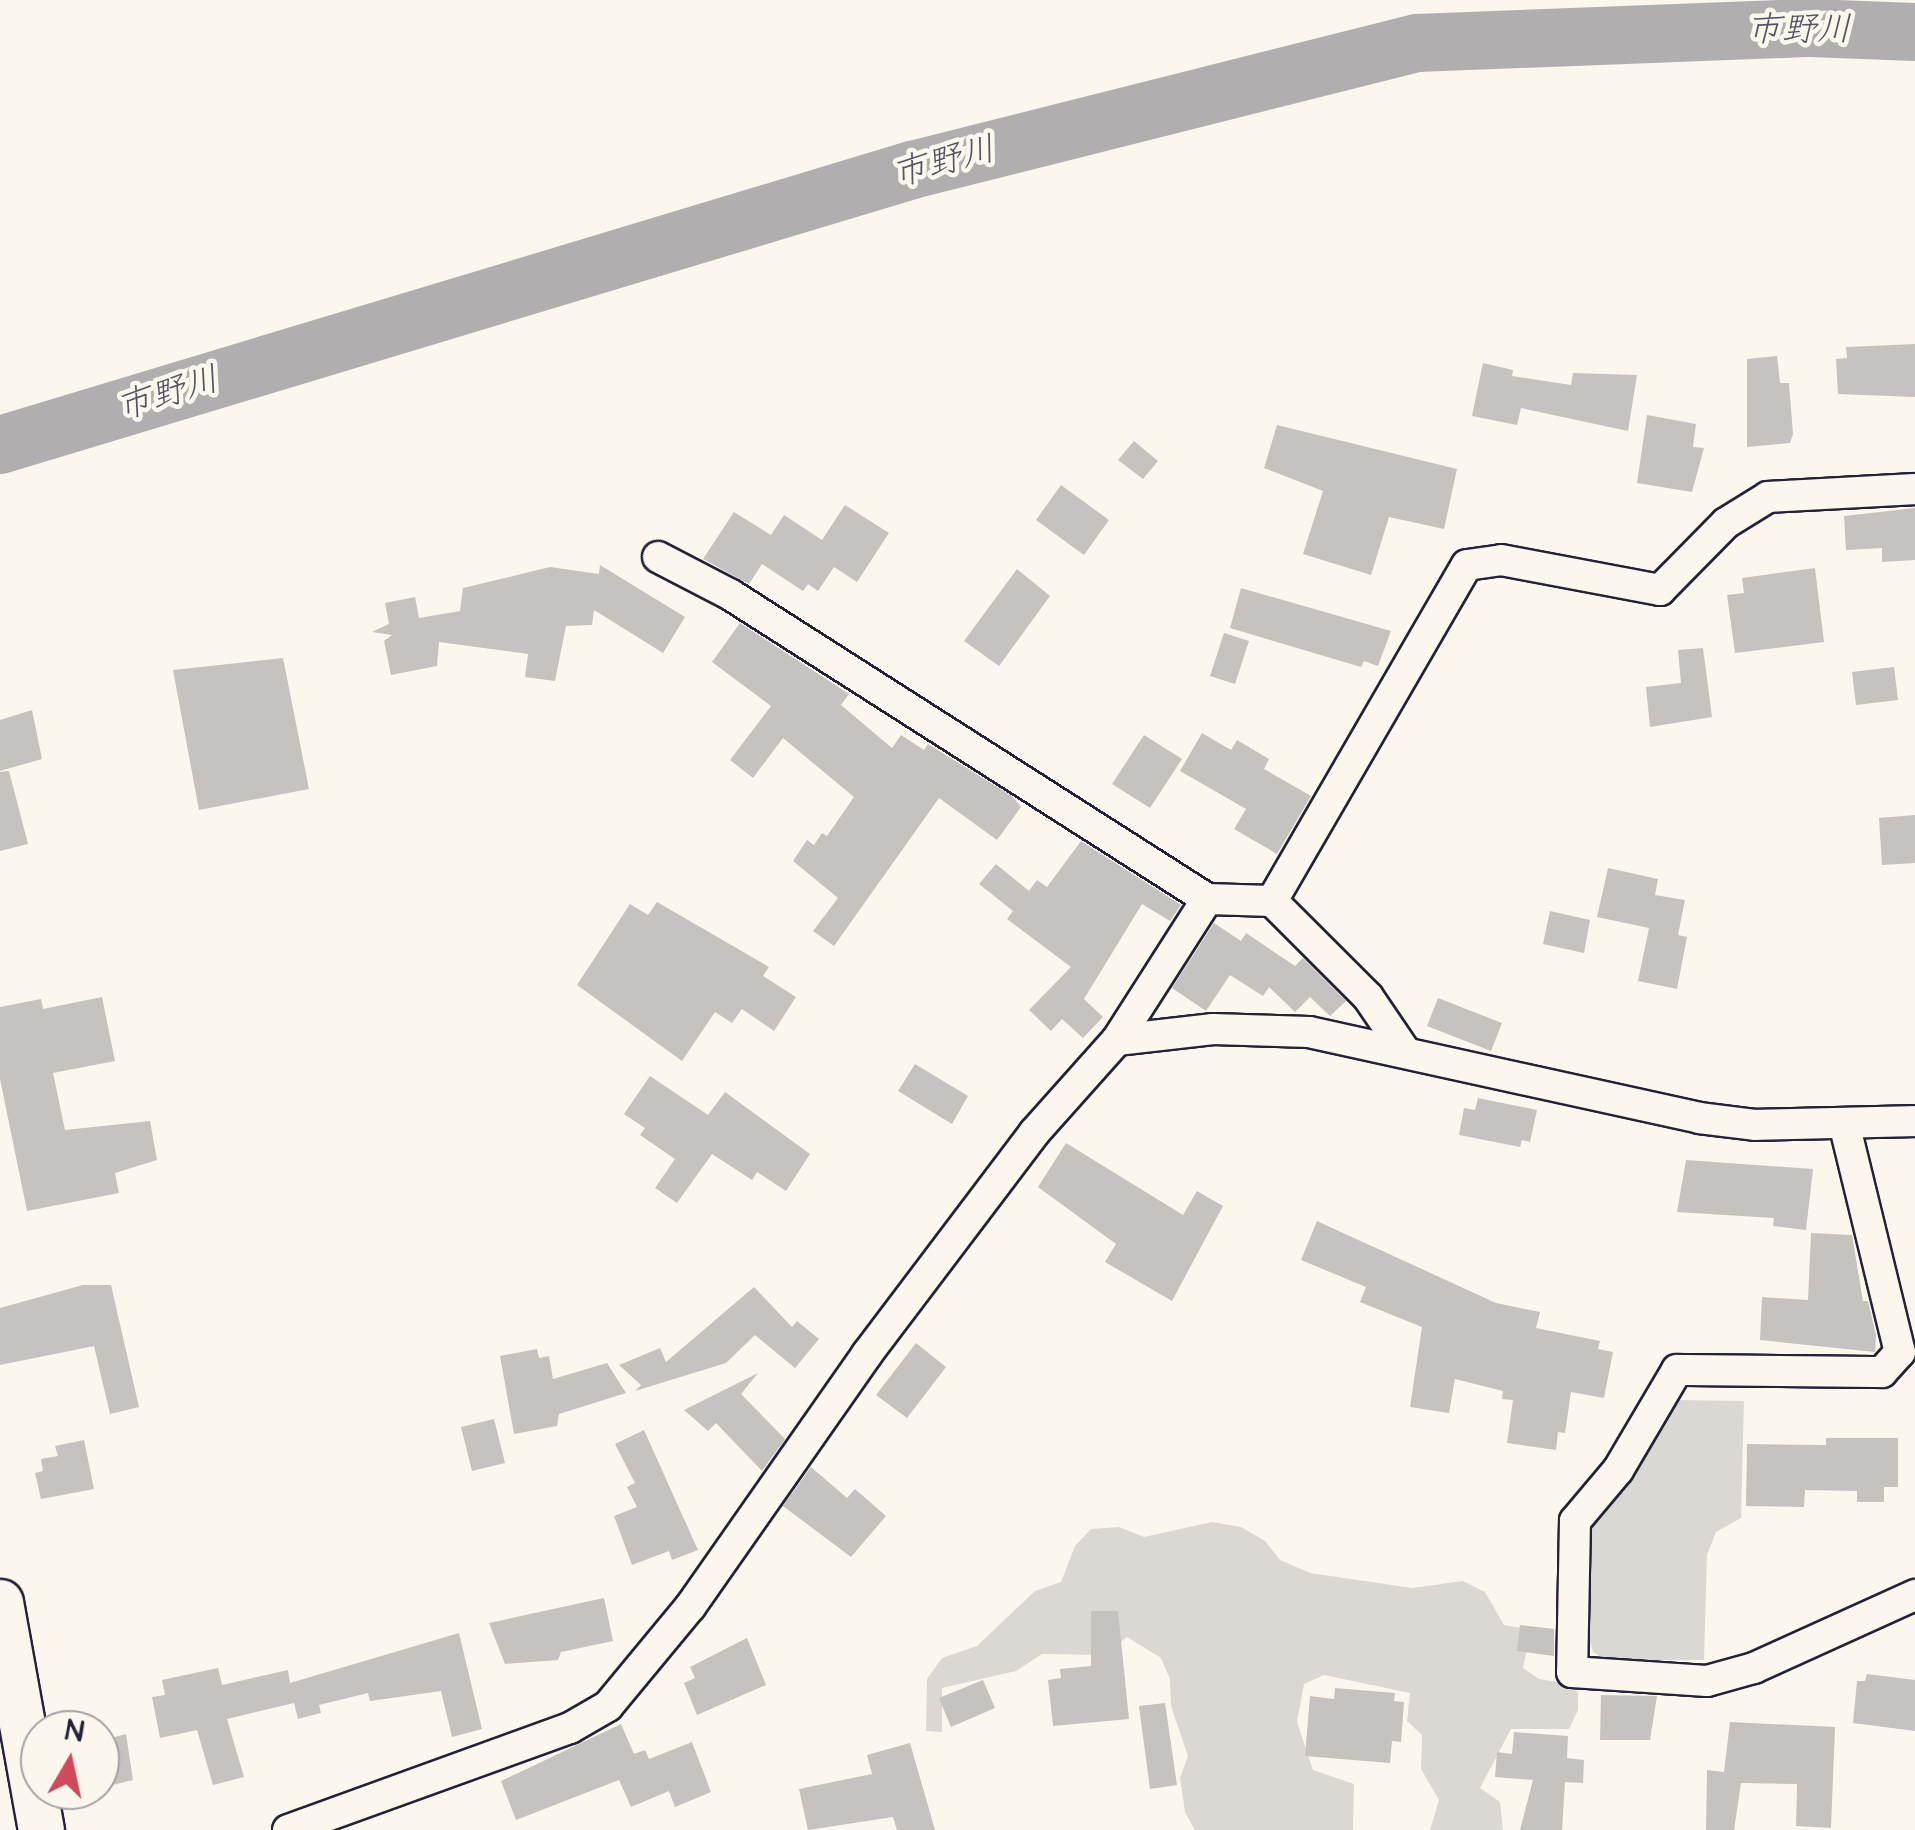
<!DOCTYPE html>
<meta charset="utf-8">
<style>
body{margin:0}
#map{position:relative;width:1915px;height:1830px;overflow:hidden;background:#fbf7ec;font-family:"Architects Daughter","Klee One",sans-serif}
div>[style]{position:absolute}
.green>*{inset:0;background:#dbd8d3}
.river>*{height:58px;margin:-29px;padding:0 29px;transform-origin:29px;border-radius:29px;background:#b1aeb0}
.building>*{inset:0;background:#c6c2c0}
.roads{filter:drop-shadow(2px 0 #22223b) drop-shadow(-2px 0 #22223b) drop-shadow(0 2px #22223b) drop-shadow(0 -2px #22223b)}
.minor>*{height:30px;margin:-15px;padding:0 15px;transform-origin:15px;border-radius:15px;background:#fbf7ec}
.primary>*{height:45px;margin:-22.5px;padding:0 22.5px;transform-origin:22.5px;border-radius:22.5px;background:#fbf7ec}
span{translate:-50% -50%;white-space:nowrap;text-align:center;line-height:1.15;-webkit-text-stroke:9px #fbf7ec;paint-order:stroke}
.water-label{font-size:35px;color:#545364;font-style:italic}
.north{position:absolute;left:20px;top:1710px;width:100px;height:100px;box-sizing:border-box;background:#fbf7ec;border:2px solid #a4a2a5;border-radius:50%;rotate:9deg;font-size:28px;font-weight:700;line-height:40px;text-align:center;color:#22223b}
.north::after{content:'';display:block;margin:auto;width:35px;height:45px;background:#d1495b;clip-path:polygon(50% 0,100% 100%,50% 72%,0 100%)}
</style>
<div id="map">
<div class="green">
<i style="clip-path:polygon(1674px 1400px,1744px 1401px,1741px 1518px,1716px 1532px,1707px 1555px,1704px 1660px,1606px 1660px,1593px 1652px,1589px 1637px,1592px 1519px,1641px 1465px)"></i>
<i style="clip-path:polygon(1212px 1522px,1241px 1527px,1265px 1541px,1280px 1560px,1310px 1573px,1412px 1588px,1463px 1581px,1485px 1592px,1504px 1625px,1521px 1628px,1529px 1639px,1523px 1668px,1539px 1679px,1570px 1684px,1578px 1693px,1578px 1710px,1569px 1729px,1511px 1729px,1480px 1788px,1500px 1802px,1503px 1830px,1430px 1830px,1439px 1800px,1421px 1769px,1422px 1735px,1407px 1721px,1410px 1693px,1324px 1675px,1304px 1684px,1297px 1722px,1313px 1770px,1354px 1784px,1353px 1830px,1195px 1830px,1185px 1812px,1180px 1778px,1188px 1756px,1171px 1706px,1170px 1679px,1161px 1658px,1127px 1637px,1104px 1655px,1042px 1654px,1016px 1671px,942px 1688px,942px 1732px,926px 1731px,927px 1679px,942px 1658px,977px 1646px,1035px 1591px,1061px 1582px,1075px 1546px,1091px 1529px,1119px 1527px,1144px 1537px)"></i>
</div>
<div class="river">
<i style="left:0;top:445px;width:953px;rotate:-16.78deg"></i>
<i style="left:912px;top:170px;width:521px;rotate:-14.12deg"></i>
<i style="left:1417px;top:43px;width:394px;rotate:-2.2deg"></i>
<i style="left:1811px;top:28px;width:104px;rotate:2.2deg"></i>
</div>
<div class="building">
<i style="clip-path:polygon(1915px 344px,1915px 397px,1838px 394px,1836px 359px,1847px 358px,1846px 347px)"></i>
<i style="clip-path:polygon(1777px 356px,1780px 383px,1789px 383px,1793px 434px,1790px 443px,1747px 447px,1747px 359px)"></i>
<i style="clip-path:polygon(1483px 363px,1513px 370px,1512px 376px,1571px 385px,1573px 373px,1637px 375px,1628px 431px,1521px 408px,1517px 425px,1472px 416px)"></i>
<i style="clip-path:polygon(1647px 415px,1696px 424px,1693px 447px,1704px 448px,1692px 492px,1637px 483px)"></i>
<i style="clip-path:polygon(1277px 425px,1457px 469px,1444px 529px,1389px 517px,1371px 575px,1303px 554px,1323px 491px,1264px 468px)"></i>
<i style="clip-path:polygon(1134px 441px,1158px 461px,1143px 479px,1118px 460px)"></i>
<i style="clip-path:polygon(1061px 485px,1109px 520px,1084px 555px,1036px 520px)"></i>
<i style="clip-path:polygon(845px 505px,889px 533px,857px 582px,834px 567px,818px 591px,808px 584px,803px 591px,762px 564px,749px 584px,703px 559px,734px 512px,771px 535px,784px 515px,822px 540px)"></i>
<i style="clip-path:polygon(1915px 508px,1915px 560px,1882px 562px,1882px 548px,1846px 550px,1844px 516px)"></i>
<i style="clip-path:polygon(600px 565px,685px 617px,663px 653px,594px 610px,592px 625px,566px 626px,555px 681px,525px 677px,528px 654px,439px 642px,437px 666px,391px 675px,384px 641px,392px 635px,372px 632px,389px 624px,385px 603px,415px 597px,419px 618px,460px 611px,463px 588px,550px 567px,599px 574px)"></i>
<i style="clip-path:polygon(1815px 568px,1824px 642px,1735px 653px,1727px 595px,1744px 593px,1742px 578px)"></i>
<i style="clip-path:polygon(1017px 569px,1050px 596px,999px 666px,964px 641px)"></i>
<i style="clip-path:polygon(1241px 588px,1391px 631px,1378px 666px,1364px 661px,1361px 667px,1230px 628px)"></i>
<i style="clip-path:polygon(740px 623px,849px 694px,841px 705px,892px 748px,901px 735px,924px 750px,928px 744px,1012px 796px,1021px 807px,997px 840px,939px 798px,834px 946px,813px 931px,838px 898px,793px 861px,807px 840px,814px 845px,822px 833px,827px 836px,854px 797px,783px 738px,753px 778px,730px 760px,771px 706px,712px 662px)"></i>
<i style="clip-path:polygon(1224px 633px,1249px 641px,1235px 684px,1210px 676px)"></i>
<i style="clip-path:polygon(1703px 648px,1712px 717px,1650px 727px,1646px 687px,1681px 683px,1678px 650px)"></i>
<i style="clip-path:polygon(283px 658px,309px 789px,199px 810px,173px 670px)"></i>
<i style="clip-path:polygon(1894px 667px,1898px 700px,1856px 705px,1852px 672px)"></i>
<i style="clip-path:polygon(32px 710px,42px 759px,0 771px,0 720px)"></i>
<i style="clip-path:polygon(1202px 733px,1231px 750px,1237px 740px,1269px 759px,1264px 769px,1311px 796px,1277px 854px,1234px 829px,1246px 809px,1180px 771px)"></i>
<i style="clip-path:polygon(1144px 735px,1182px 759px,1150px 808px,1112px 784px)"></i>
<i style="clip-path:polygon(9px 771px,28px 844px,0 851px,0 772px)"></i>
<i style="clip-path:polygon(1915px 815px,1915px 863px,1882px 865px,1879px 818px)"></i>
<i style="clip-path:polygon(1081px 841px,1181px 905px,1170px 921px,1142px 904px,1084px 999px,1103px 1017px,1083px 1038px,1062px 1019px,1051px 1031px,1029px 1010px,1071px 967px,1007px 919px,1013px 911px,979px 884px,996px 864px,1029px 891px,1037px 880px,1047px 887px)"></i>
<i style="clip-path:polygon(1608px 868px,1658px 879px,1655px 895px,1685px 900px,1678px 935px,1687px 937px,1677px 989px,1638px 981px,1649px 928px,1597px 917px)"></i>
<i style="clip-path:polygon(657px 902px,769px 967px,763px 976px,796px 997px,774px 1031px,742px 1009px,732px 1023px,715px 1012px,682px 1061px,577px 985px,630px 904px,648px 915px)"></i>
<i style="clip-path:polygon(1550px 911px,1590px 920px,1584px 953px,1543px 944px)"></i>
<i style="clip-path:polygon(1214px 923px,1241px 941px,1246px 933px,1295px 966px,1303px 958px,1346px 1001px,1330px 1016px,1310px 997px,1295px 1012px,1269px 987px,1263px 996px,1230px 975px,1206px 1011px,1172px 988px)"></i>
<i style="clip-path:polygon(102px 997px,115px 1061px,53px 1073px,65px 1130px,150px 1121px,157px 1160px,115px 1173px,119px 1193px,27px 1211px,0 1079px,0 1007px,41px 999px,43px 1009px)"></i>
<i style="clip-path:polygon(1438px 998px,1502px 1023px,1491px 1051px,1427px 1026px)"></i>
<i style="clip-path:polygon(915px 1064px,968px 1096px,952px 1124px,898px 1091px)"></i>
<i style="clip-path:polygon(650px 1076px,708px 1115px,725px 1092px,810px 1154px,786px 1191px,757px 1172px,752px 1180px,712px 1154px,677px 1203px,655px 1188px,675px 1159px,640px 1135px,645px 1128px,624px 1114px)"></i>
<i style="clip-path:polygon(1478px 1098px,1537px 1110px,1530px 1142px,1522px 1140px,1520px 1147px,1459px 1135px,1464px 1108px,1475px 1110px)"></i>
<i style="clip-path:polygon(1066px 1143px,1183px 1215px,1197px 1191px,1223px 1206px,1172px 1301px,1105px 1262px,1116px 1244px,1038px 1187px)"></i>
<i style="clip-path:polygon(1686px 1160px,1813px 1169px,1806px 1230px,1773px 1226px,1774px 1218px,1677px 1212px)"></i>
<i style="clip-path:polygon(1317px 1221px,1496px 1303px,1540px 1312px,1536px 1328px,1600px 1341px,1598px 1349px,1613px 1352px,1604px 1398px,1571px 1392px,1565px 1433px,1558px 1432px,1556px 1450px,1507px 1443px,1513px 1400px,1502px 1399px,1503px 1391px,1455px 1379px,1449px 1413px,1410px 1407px,1422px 1327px,1360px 1302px,1366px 1287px,1301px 1260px)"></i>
<i style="clip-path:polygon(1811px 1233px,1852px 1235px,1863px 1301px,1868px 1301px,1876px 1335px,1875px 1352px,1760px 1340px,1762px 1297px,1808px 1300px)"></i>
<i style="clip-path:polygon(83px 1285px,111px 1285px,139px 1407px,110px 1414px,94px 1346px,0 1365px,0 1308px)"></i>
<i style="clip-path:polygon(754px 1287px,792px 1327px,797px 1321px,819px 1339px,795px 1368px,755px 1335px,726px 1363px,635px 1391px,641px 1385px,619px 1365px,660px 1348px,666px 1362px)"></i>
<i style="clip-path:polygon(916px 1343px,946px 1367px,907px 1418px,876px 1395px)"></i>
<i style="clip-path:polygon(537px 1349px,539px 1358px,549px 1356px,553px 1379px,607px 1363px,626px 1393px,559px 1414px,557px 1426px,514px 1434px,500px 1356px)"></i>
<i style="clip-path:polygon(758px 1373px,741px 1394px,785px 1439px,762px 1471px,716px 1423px,708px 1431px,684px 1410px)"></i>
<i style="clip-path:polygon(494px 1419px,505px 1463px,472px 1471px,461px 1427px)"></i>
<i style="clip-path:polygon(644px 1430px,698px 1550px,672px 1560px,669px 1551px,632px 1565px,614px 1516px,637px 1507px,627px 1487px,635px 1483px,615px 1444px)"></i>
<i style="clip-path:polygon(1826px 1438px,1898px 1438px,1898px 1487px,1884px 1487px,1884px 1502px,1857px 1502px,1857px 1491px,1805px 1490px,1804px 1507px,1746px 1506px,1747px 1444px,1826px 1445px)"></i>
<i style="clip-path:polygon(84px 1440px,94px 1489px,41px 1499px,35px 1473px,43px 1471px,41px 1459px,58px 1456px,55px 1446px)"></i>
<i style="clip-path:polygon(811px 1467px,847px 1498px,855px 1489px,886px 1516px,851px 1557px,783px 1506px)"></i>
<i style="clip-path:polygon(604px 1598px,613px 1641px,561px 1652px,558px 1660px,505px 1664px,489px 1623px)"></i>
<i style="clip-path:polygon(1091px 1611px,1118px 1611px,1129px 1719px,1053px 1726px,1048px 1680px,1061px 1678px,1060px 1669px,1091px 1666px)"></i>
<i style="clip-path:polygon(1520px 1625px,1554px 1629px,1554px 1656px,1517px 1651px)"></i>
<i style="clip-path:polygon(459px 1633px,482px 1729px,452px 1737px,441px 1691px,370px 1701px,368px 1693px,319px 1705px,321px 1713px,298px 1719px,294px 1703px,227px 1719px,244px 1777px,213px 1785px,197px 1730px,160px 1738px,152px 1697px,165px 1695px,162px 1680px,218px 1668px,222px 1685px,288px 1670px,290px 1683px)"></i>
<i style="clip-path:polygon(747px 1638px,766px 1685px,697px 1715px,684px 1683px,695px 1678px,690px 1667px)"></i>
<i style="clip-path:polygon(1867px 1674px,1915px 1680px,1915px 1731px,1853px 1723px,1857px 1681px,1865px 1681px)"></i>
<i style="clip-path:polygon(983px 1680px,995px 1708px,951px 1727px,939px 1698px)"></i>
<i style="clip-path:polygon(1335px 1688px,1395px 1693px,1394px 1701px,1404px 1702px,1401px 1742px,1392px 1741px,1390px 1763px,1305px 1756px,1310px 1696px,1334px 1699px)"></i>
<i style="clip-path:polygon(1601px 1695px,1657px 1696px,1650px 1740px,1600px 1740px)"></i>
<i style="clip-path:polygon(1165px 1703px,1177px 1785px,1150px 1789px,1139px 1706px)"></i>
<i style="clip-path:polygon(1730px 1722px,1835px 1727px,1831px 1828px,1796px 1826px,1797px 1784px,1741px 1783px,1734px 1830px,1706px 1830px,1707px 1770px,1724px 1772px)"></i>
<i style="clip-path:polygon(621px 1724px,634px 1754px,645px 1750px,649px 1759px,692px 1742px,711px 1792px,675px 1807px,669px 1791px,631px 1807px,619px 1780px,516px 1820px,501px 1781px)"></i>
<i style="clip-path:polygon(1514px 1732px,1568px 1736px,1567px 1758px,1584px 1760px,1583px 1783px,1565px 1782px,1562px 1830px,1520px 1830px,1533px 1780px,1495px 1777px,1497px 1752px,1512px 1754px)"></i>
<i style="clip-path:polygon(126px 1734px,133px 1780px,100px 1788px,100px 1741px)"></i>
<i style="clip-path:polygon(910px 1743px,935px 1830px,897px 1830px,893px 1817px,808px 1830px,799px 1789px,872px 1774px,867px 1755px)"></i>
</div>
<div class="roads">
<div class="minor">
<i style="left:658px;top:557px;width:82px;rotate:27.5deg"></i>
<i style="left:731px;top:595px;width:565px;rotate:32.56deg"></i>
<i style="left:1207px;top:899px;width:65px;rotate:1.8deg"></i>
<i style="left:1272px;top:901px;width:136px;rotate:45deg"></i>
<i style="left:1368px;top:997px;width:64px;rotate:55.8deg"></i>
<i style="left:1272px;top:901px;width:388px;rotate:-59.9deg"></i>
<i style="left:1467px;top:565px;width:34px;rotate:-8deg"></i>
<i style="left:1501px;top:560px;width:162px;rotate:10.7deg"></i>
<i style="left:1660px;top:590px;width:94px;rotate:-45.4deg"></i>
<i style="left:1726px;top:523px;width:49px;rotate:-31.8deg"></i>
<i style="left:1768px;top:497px;width:147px;rotate:-3.1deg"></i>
<i style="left:1117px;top:1040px;width:167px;rotate:-57.4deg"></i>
<i style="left:1844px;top:1123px;width:236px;rotate:76.3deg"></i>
<i style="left:1900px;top:1352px;width:27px;rotate:132deg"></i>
<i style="left:1882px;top:1372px;width:205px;rotate:-179.4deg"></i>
<i style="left:1677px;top:1370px;width:116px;rotate:120.5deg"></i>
<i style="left:1618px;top:1470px;width:67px;rotate:130.1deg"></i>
<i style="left:1575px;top:1521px;width:151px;rotate:91.1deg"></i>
<i style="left:1572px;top:1672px;width:135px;rotate:3.8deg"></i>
<i style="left:1707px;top:1681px;width:49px;rotate:-15.5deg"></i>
<i style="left:1754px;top:1668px;width:177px;rotate:-24.4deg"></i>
<i style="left:288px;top:1830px;width:300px;rotate:-19.9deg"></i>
<i style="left:570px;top:1728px;width:44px;rotate:-30.1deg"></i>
<i style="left:608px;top:1706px;width:129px;rotate:-50.4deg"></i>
<i style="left:690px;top:1607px;width:309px;rotate:-55deg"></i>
<i style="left:867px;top:1354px;width:277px;rotate:-52.9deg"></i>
<i style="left:1034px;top:1133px;width:125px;rotate:-48.3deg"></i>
<i style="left:1117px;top:1040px;width:97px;rotate:-6.5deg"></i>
<i style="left:1213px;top:1029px;width:96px;rotate:1.8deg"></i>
<i style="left:1309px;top:1032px;width:399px;rotate:12.4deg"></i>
<i style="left:1699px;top:1118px;width:56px;rotate:7.1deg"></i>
<i style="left:1755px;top:1125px;width:160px;rotate:-1.4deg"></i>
</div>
<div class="primary">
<i style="left:0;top:1602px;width:232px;rotate:79.8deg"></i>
</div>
</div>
<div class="water-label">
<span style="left:1799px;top:30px">市野川</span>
<span style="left:944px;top:162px;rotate:-15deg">市野川</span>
<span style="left:168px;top:394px;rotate:-17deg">市野川</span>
</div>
<div class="north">N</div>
</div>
